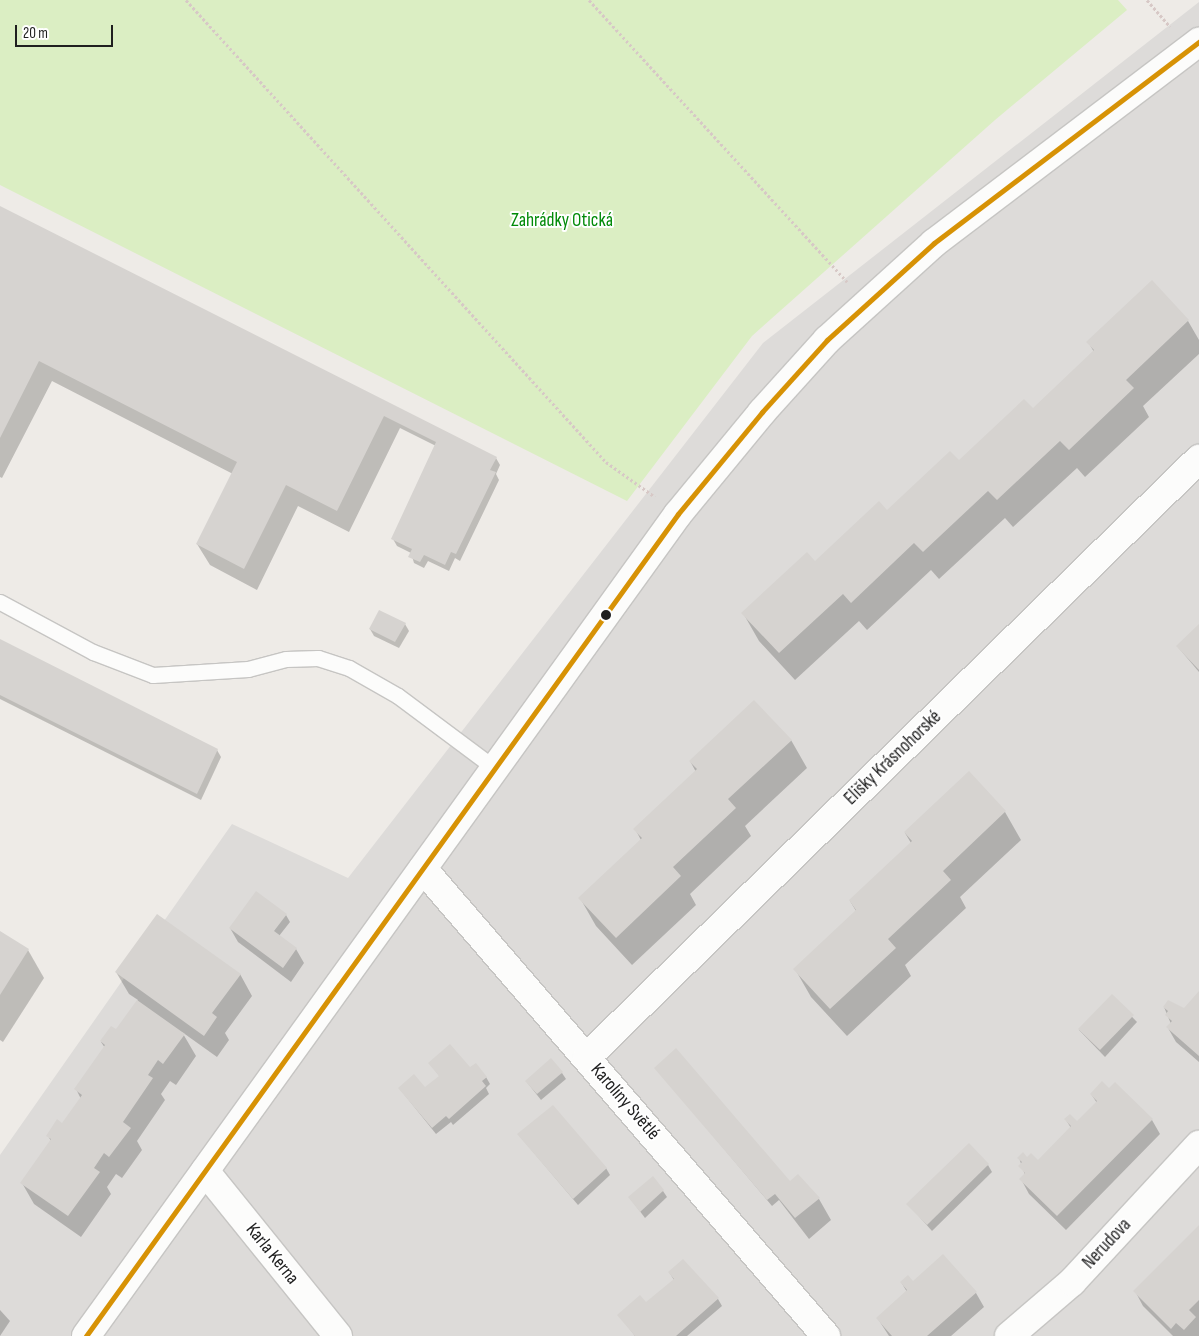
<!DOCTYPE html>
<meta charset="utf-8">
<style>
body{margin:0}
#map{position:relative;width:1199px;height:1336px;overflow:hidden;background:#eeebe7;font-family:"Sofia Sans Condensed",sans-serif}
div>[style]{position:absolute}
.residential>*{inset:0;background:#dddbd9}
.grass>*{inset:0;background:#dbeec3}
.shadow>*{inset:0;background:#0003}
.building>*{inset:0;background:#d6d3d0}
.path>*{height:3px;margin-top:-1.5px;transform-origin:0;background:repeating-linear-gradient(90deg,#d7c8c6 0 2.5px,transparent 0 5px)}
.roads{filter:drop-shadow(1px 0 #c6c5c3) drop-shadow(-1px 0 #c6c5c3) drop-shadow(0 1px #c6c5c3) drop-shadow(0 -1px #c6c5c3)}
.service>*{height:15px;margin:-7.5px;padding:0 7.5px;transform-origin:7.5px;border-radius:7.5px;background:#fcfcfb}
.minor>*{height:28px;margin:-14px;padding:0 14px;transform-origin:14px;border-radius:14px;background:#fcfcfb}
.tertiary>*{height:28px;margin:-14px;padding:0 14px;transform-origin:14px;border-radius:14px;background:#fcfcfb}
.bus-1>*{height:5px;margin:-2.5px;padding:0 2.5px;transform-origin:2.5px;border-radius:2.5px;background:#d79205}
.dots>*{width:14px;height:14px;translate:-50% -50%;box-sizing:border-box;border:2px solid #fff;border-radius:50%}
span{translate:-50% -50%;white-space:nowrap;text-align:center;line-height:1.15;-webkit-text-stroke:4px #fff;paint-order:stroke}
.park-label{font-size:19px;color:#018a08}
.street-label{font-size:19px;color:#1f1f1f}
.scale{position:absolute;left:15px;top:25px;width:98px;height:22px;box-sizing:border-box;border:2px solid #1f1f1f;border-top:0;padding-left:6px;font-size:15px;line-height:18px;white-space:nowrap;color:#1f1f1f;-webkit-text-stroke:4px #fff;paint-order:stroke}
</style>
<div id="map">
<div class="residential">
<i style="clip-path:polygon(1199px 2px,1199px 1336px,0 1336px,0 1155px,232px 824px,348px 878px,763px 343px)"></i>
</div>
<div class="grass">
<i style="clip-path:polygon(0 0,1118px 0,1127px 10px,995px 120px,752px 336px,627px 501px,0 185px)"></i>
</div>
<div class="shadow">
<i style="clip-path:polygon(0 208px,496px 458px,500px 465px,496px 474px,499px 480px,460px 561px,455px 558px,449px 571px,428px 561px,424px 568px,414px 563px,411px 553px,397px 546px,393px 539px,436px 446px,400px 428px,349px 532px,298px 506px,257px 590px,210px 565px,197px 544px,233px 474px,52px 381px,2px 478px,0 477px)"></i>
<i style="clip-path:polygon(1152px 282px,1188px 321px,1199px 340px,1199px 354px,1143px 406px,1149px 417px,1085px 477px,1077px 468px,1013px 527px,1005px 518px,939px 579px,931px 570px,867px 630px,859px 621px,795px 680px,759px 641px,743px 613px,1033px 409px,1094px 352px,1088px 342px)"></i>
<i style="clip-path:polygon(405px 624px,409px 631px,399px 648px,374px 636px,370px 629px)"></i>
<i style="clip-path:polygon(1199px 626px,1199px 672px,1177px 646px)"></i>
<i style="clip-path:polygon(0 641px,217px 750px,221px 757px,201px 800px,0 699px)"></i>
<i style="clip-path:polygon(791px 740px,807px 768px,745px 826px,751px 836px,690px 894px,696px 905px,632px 965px,596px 926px,580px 898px,641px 840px,635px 829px,696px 772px,690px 761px)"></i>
<i style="clip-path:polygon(969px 773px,1005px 812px,1021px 840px,960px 897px,966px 908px,905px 965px,911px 976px,847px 1036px,811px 997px,795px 969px,856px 911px,850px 901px,911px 843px,905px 833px)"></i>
<i style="clip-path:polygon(286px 915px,290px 922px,279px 936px,296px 949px,304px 963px,291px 982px,238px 942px,230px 928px)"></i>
<i style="clip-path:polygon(0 932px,28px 950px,44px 978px,3px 1042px,0 1040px)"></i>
<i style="clip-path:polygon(116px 972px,240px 974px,252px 996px,225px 1033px,229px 1040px,217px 1057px,182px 1032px,196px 1056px,176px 1085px,170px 1081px,161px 1094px,165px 1100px,137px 1141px,142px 1150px,122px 1178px,116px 1174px,107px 1187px,111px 1194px,81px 1237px,34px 1204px,22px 1183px,51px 1141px,48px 1136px,62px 1125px,81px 1099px,76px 1089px,105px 1048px,101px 1042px,117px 1031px,138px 1000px,129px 994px)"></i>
<i style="clip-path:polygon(1199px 993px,1199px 1062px,1176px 1042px,1168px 1028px,1171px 1024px,1164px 1007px,1184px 1010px)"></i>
<i style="clip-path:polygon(1112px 996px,1137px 1022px,1105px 1057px,1079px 1030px)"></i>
<i style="clip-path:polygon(430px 1063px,470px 1069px,486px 1077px,490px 1084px,486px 1088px,489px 1094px,453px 1125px,451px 1122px,436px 1134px,399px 1088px,425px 1089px,440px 1077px)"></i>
<i style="clip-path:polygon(656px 1068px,789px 1183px,819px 1199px,831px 1220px,809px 1239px,779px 1200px,772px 1206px)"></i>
<i style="clip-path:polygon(562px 1073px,566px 1079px,541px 1100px,526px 1081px)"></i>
<i style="clip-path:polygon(1109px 1090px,1152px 1120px,1160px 1134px,1066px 1230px,1029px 1194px,1021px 1179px,1025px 1175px,1019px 1158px,1038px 1162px,1071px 1128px,1066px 1120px,1077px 1123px,1097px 1103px,1091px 1094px)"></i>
<i style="clip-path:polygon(518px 1134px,606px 1168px,610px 1175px,578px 1205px)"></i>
<i style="clip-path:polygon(988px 1165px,992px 1172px,932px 1231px,908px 1204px)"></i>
<i style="clip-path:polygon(663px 1191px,667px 1197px,645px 1218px,630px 1198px)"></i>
<i style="clip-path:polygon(1199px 1227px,1199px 1336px,1173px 1336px,1143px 1306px,1135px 1291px)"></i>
<i style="clip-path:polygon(669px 1272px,718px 1299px,722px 1306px,687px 1336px,635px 1336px,619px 1315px,646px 1304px,674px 1280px)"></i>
<i style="clip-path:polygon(901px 1282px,976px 1293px,984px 1307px,951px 1336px,889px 1336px,878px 1319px,907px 1292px)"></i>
<i style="clip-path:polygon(0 1310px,10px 1321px,0 1336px)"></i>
</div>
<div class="building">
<i style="clip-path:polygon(0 206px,497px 457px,490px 470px,496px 472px,456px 554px,451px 552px,445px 565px,424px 555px,420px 562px,408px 557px,412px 549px,391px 539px,436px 442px,384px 416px,337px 511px,286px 485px,244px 569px,196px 544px,237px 462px,39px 361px,0 438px)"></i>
<i style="clip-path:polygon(1152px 280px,1189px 320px,1126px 380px,1134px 388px,1069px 450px,1060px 441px,997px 500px,988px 491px,923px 552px,914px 543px,851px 603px,843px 594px,779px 653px,741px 613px,807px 552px,815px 561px,879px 501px,887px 510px,950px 451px,959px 460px,1024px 399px,1033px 408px,1094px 350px,1086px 342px)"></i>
<i style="clip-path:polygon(379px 610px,406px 623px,395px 642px,369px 629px)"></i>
<i style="clip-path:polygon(1199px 624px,1199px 670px,1176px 646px)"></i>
<i style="clip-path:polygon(0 639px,218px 749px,197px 794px,0 695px)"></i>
<i style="clip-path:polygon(754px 700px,792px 740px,728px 799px,736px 808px,673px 867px,681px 876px,616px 938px,578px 898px,642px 838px,633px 829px,697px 769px,689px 761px)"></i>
<i style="clip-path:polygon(969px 771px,1006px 811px,943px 871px,951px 880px,888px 939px,896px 948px,830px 1009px,793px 969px,856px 910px,849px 900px,912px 841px,904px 832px)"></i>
<i style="clip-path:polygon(256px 891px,287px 914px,274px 931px,297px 948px,283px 968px,229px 928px)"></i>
<i style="clip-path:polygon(157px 914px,241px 974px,212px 1013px,217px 1017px,204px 1036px,115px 972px)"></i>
<i style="clip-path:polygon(0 931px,29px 949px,0 995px)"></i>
<i style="clip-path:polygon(1199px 991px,1199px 1056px,1166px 1027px,1172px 1021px,1165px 1015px,1168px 1011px,1163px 1007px,1168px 1000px,1184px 1008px)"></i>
<i style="clip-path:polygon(1112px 994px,1134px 1015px,1100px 1050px,1078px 1029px)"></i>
<i style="clip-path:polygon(137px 1000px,185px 1034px,163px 1064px,158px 1060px,148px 1075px,153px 1078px,123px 1122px,131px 1128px,109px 1157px,104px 1153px,94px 1168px,100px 1172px,68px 1216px,20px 1183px,51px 1139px,46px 1136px,57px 1119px,62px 1123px,82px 1095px,74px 1089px,105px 1045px,100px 1041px,111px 1026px,116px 1029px)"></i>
<i style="clip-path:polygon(450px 1044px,470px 1067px,476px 1063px,487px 1077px,482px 1081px,486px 1086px,449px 1119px,446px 1116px,432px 1128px,398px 1088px,414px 1074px,425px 1087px,439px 1076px,428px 1063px)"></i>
<i style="clip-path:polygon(676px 1048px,790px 1181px,798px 1174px,820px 1198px,795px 1218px,775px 1194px,767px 1200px,654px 1068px)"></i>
<i style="clip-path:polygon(551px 1058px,563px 1072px,537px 1094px,525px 1081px)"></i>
<i style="clip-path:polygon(1102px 1081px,1109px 1088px,1115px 1082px,1153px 1119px,1057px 1216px,1019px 1179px,1025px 1173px,1018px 1166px,1022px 1162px,1017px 1158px,1023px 1152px,1027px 1157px,1031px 1153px,1038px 1160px,1071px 1126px,1064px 1119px,1070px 1114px,1077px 1121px,1097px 1101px,1090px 1094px)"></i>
<i style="clip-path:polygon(553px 1105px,607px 1168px,573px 1199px,517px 1134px)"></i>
<i style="clip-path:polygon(969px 1143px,989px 1164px,927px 1225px,906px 1204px)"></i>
<i style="clip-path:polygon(653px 1176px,664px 1190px,640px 1212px,628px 1197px)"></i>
<i style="clip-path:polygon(1199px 1225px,1199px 1300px,1189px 1310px,1196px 1317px,1184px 1330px,1176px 1323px,1171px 1329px,1133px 1291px)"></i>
<i style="clip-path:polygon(943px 1254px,977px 1292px,927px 1336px,892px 1336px,876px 1318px,907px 1290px,900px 1282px,908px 1275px,913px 1281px)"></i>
<i style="clip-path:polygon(683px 1259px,719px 1298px,676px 1336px,635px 1336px,617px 1315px,640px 1295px,646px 1302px,674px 1279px,668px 1272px)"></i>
</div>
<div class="path">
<i style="left:186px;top:0;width:624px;rotate:47.73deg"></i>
<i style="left:606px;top:462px;width:60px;rotate:35.5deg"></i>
<i style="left:589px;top:0;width:382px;rotate:47.5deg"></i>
<i style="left:1147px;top:0;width:35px;rotate:49deg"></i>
</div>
<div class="roads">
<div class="service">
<i style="left:0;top:602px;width:106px;rotate:28.3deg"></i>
<i style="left:93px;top:652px;width:64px;rotate:21deg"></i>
<i style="left:153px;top:675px;width:95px;rotate:-3.6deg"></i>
<i style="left:248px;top:669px;width:39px;rotate:-15deg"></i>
<i style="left:286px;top:659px;width:32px;rotate:-2deg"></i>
<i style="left:318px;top:658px;width:33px;rotate:18deg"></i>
<i style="left:349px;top:668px;width:56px;rotate:29.7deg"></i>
<i style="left:398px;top:696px;width:122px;rotate:36.7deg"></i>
</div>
<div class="minor">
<i style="left:423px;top:869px;width:617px;rotate:49.21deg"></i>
<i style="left:587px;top:1057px;width:856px;rotate:-44.34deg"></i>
<i style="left:205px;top:1171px;width:212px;rotate:51.1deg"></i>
<i style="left:1009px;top:1336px;width:83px;rotate:-40.6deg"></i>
<i style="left:1072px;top:1282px;width:187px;rotate:-47.2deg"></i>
</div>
<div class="tertiary">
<i style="left:86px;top:1336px;width:1013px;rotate:-54.24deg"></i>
<i style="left:678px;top:514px;width:132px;rotate:-50.5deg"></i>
<i style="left:762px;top:412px;width:97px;rotate:-47.9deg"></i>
<i style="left:827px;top:340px;width:144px;rotate:-42.2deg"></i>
<i style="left:934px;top:243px;width:333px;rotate:-37.2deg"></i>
</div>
</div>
<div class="bus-1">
<i style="left:86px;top:1336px;width:1013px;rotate:-54.24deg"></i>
<i style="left:678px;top:514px;width:132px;rotate:-50.5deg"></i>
<i style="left:762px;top:412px;width:97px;rotate:-47.9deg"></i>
<i style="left:827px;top:340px;width:144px;rotate:-42.2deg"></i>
<i style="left:934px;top:243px;width:333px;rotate:-37.2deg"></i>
</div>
<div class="dots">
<i style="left:606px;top:615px;background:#1f1f1f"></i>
</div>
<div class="park-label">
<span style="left:562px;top:221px">Zahrádky Otická</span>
</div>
<div class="street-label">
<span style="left:893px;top:758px;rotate:-44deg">Elišky Krásnohorské</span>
<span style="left:625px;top:1102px;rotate:49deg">Karolíny Světlé</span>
<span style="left:1107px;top:1244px;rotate:-47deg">Nerudova</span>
<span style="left:272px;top:1254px;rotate:51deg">Karla Kerna</span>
</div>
<div class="scale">20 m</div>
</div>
